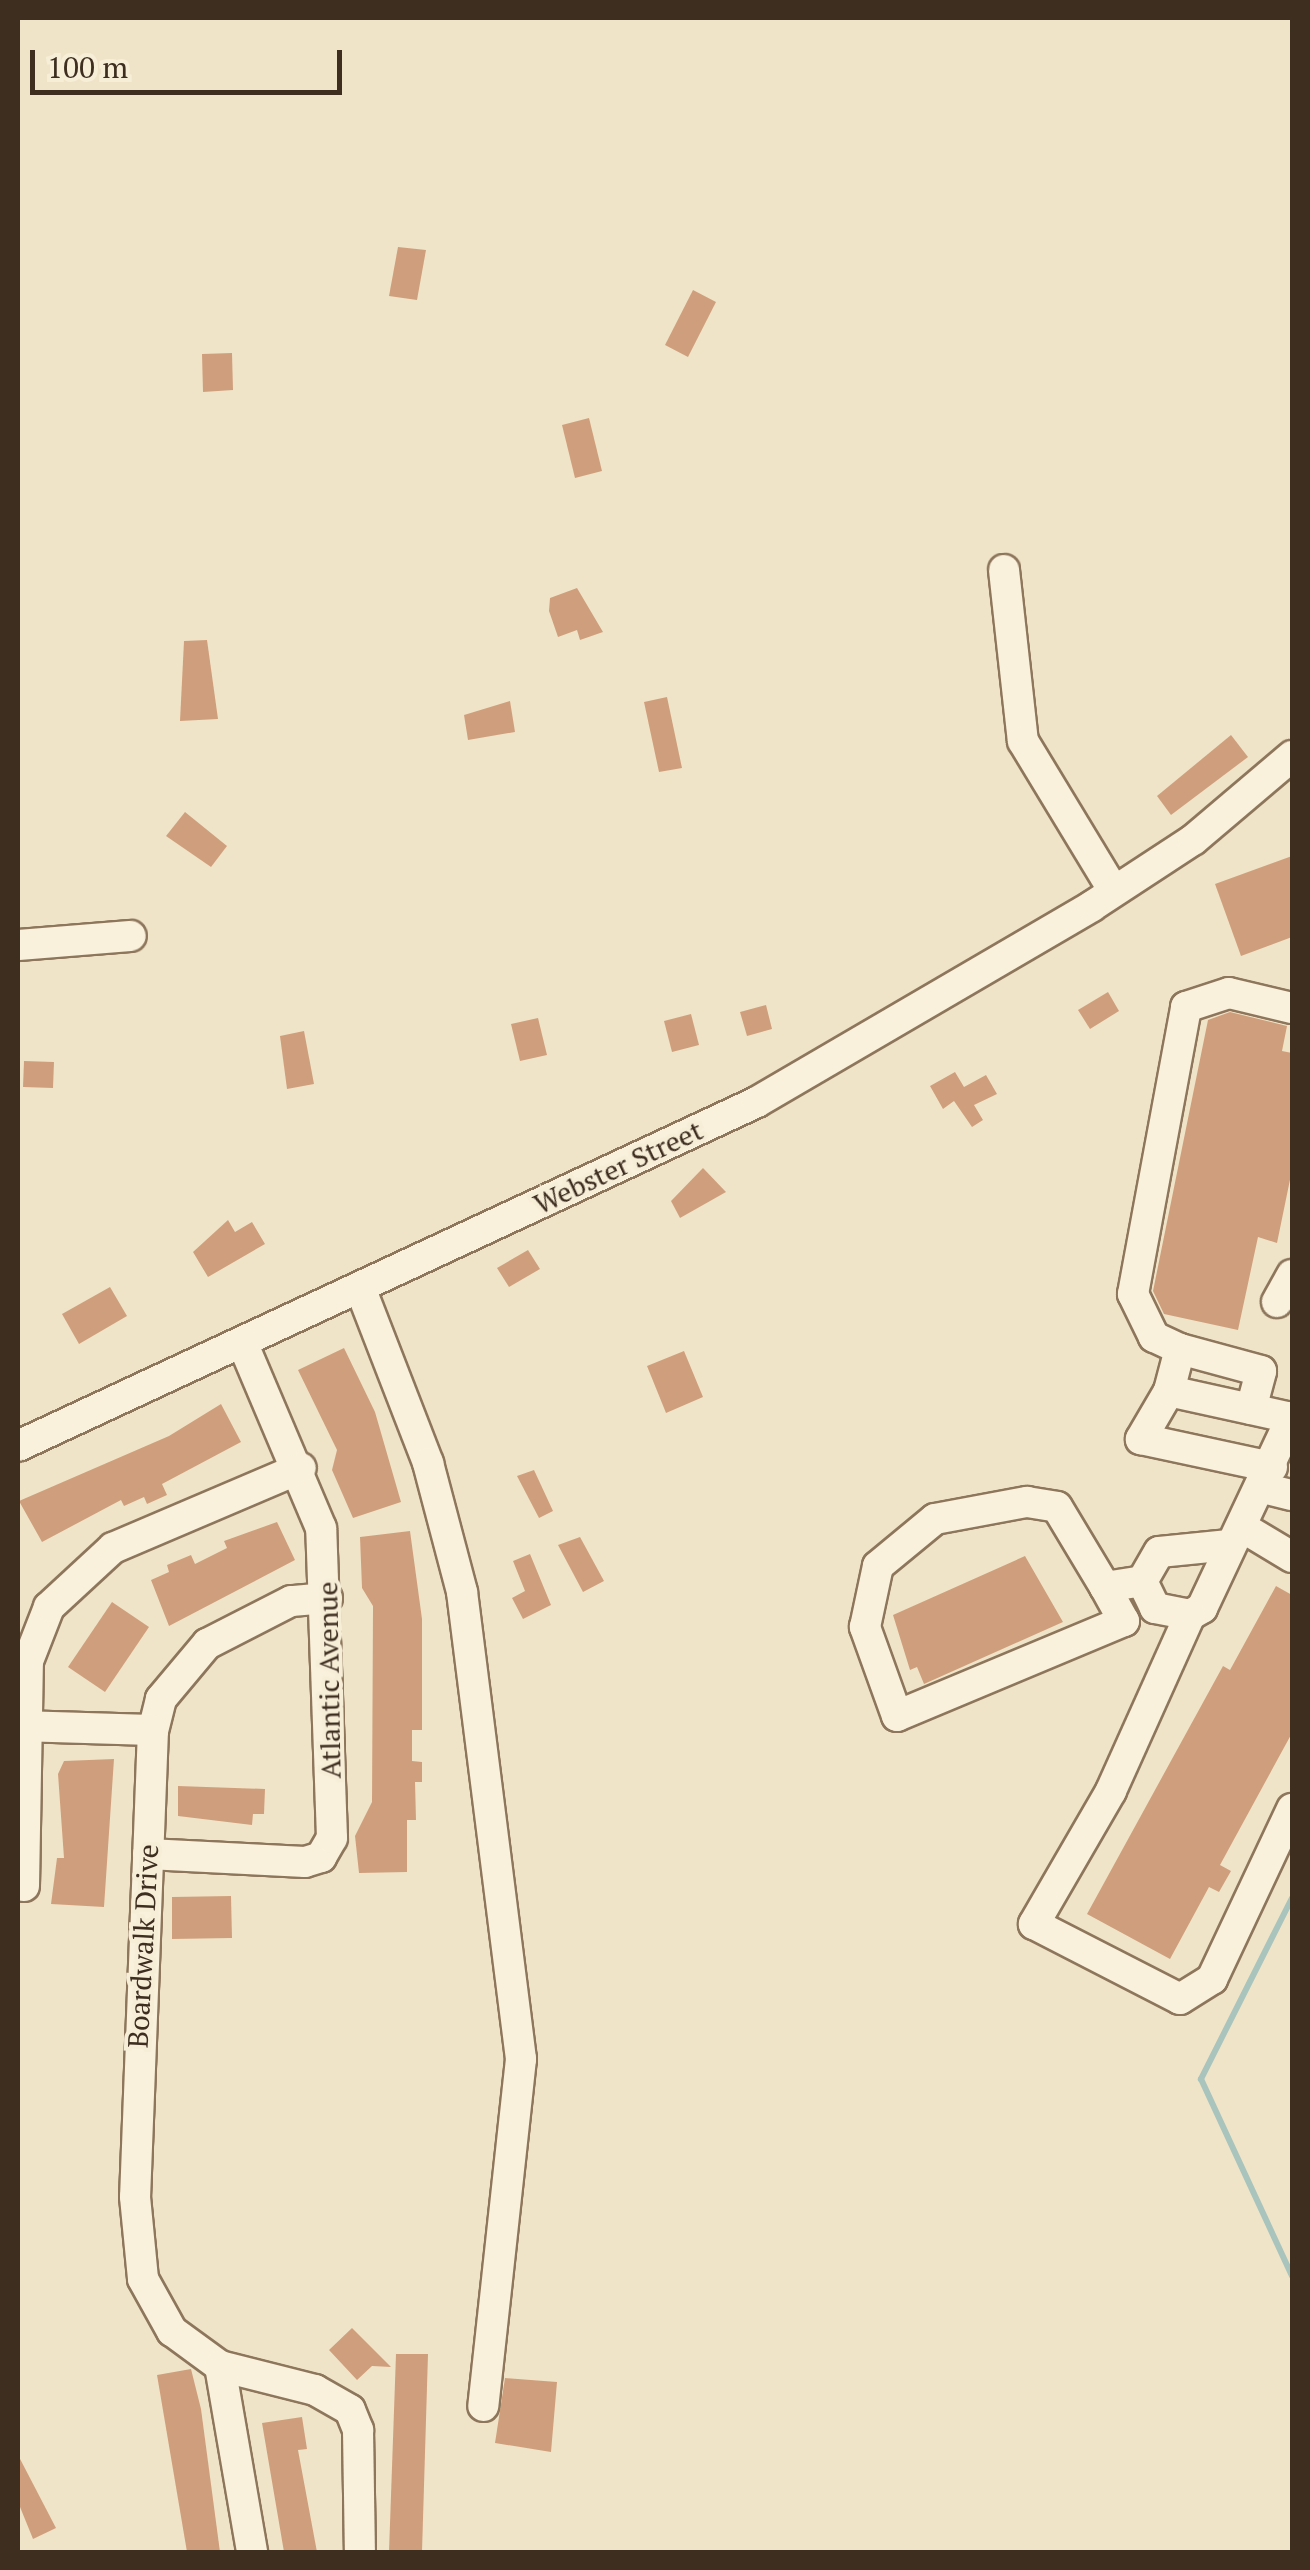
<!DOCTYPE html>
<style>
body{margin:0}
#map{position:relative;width:1310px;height:2570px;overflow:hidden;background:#f0e4c8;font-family:"PT Serif",serif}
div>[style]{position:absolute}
.stream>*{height:6px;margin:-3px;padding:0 3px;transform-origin:3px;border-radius:3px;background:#a9c4bc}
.building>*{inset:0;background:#cf9f7d}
.roads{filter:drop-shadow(2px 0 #8d765c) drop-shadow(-2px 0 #8d765c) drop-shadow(0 2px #8d765c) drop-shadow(0 -2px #8d765c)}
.minor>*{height:30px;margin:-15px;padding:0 15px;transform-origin:15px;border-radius:15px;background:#faf1dc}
span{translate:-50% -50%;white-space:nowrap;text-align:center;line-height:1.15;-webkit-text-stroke:8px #f7eed8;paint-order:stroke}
.street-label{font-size:28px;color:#3d2e20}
.frame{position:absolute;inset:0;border:20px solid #3d2e20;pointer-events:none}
.scale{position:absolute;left:30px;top:50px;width:312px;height:45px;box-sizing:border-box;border:5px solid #3d2e20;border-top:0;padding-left:12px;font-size:30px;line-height:35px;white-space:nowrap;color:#3d2e20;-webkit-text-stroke:8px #f7eed8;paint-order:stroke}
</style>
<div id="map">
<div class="stream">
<i style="left:1292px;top:1898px;width:203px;rotate:116.7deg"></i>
<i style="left:1201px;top:2079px;width:217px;rotate:65.2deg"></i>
</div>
<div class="building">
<i style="clip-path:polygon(398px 247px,426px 250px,417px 300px,389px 296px)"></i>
<i style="clip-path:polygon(693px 290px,716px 302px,688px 357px,665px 345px)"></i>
<i style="clip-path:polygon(232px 353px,233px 390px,203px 392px,202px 354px)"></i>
<i style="clip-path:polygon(589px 418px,602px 471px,575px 478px,562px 425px)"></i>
<i style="clip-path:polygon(577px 588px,603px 632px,580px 640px,577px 630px,558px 637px,549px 611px,550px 598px)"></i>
<i style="clip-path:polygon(207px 640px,218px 719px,180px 721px,184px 641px)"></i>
<i style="clip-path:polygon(667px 697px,682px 768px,659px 772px,644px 702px)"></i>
<i style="clip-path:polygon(510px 701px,515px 732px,468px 740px,464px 715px)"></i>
<i style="clip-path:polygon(1231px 735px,1248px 757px,1171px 815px,1157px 796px)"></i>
<i style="clip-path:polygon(185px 812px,227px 846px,211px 867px,166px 836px)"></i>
<i style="clip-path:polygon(1292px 856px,1292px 937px,1241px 956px,1215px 884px)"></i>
<i style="clip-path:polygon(1108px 992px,1119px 1011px,1090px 1029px,1078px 1010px)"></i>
<i style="clip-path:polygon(766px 1005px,772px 1029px,747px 1036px,740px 1012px)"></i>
<i style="clip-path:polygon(1230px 1012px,1287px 1026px,1282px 1051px,1292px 1053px,1292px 1170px,1277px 1243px,1258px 1237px,1238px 1330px,1164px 1314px,1153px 1291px,1208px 1020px)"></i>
<i style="clip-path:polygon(691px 1014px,699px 1045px,672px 1052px,664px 1021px)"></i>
<i style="clip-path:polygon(538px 1018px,547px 1055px,520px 1061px,511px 1024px)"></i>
<i style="clip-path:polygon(304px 1031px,314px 1084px,287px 1089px,280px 1036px)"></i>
<i style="clip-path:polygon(24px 1061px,54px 1062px,53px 1088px,23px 1087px)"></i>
<i style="clip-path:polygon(955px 1072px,964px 1087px,986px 1075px,997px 1094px,974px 1105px,983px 1120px,972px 1127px,954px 1101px,943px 1109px,930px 1086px)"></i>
<i style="clip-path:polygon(703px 1168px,726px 1192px,680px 1218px,671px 1201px)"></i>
<i style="clip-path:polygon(228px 1220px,235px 1232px,252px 1222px,265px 1244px,208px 1277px,193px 1252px)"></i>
<i style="clip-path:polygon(528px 1250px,540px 1269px,509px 1287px,497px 1268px)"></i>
<i style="clip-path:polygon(110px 1287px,127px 1316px,79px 1344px,62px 1314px)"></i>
<i style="clip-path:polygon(344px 1348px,375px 1412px,401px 1502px,353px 1518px,332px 1470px,337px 1450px,298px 1370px)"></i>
<i style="clip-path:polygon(684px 1351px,703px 1397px,666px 1413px,647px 1366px)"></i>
<i style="clip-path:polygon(221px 1404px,241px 1442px,162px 1484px,167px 1495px,147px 1504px,144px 1497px,124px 1506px,121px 1500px,42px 1542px,19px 1501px,169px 1436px)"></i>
<i style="clip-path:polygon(534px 1470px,553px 1511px,539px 1518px,517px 1476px)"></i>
<i style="clip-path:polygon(277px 1522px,295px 1560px,169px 1626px,151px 1580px,169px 1572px,167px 1565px,191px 1555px,195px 1564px,227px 1548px,224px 1541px)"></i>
<i style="clip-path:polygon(410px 1531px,422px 1619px,422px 1730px,412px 1730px,412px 1761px,422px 1762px,422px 1782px,415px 1782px,416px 1820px,407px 1820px,407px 1872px,359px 1873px,355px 1836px,372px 1802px,373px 1606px,362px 1588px,360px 1537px)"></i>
<i style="clip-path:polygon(580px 1537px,604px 1581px,583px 1592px,558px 1545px)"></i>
<i style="clip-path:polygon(530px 1554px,551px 1605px,523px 1619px,512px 1598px,525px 1591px,513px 1561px)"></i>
<i style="clip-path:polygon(1025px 1556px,1063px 1622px,924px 1684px,917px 1667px,910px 1670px,893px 1615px)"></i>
<i style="clip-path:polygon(1276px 1586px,1292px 1595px,1292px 1733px,1220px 1865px,1231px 1871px,1219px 1892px,1209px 1887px,1170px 1959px,1087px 1914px,1223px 1666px,1230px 1670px)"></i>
<i style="clip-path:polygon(112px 1602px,149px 1627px,105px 1692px,68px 1667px)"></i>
<i style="clip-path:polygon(114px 1759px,104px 1907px,51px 1904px,57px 1858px,64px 1858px,58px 1774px,64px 1761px)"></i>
<i style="clip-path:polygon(178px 1786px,265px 1789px,264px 1814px,253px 1814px,252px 1825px,178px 1816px)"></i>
<i style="clip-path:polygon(231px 1896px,232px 1938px,172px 1939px,172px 1897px)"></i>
<i style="clip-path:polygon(352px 2328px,391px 2367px,372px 2366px,357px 2380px,329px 2350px)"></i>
<i style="clip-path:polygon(396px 2354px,428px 2354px,422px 2552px,389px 2552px)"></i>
<i style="clip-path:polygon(191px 2369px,201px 2409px,220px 2552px,187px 2552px,157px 2375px)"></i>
<i style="clip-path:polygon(505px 2378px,557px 2382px,551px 2452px,495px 2443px)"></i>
<i style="clip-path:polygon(302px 2417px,307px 2449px,298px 2450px,317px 2552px,284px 2552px,262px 2423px)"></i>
<i style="clip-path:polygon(18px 2455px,56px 2528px,33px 2539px,18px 2502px)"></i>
</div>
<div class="roads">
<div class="minor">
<i style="left:1004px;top:570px;width:172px;rotate:83.7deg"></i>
<i style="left:1023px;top:741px;width:175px;rotate:58.8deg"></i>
<i style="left:18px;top:945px;width:113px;rotate:-4.6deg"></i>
<i style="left:361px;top:1290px;width:186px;rotate:68.8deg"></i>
<i style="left:428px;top:1463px;width:133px;rotate:75.2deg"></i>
<i style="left:462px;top:1592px;width:471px;rotate:82.8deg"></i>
<i style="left:521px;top:2059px;width:349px;rotate:96.2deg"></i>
<i style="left:1277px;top:1302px;width:31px;rotate:-61deg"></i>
<i style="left:1180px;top:1349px;width:29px;rotate:-155deg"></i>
<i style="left:1154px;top:1337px;width:48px;rotate:-116deg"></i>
<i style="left:1133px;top:1294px;width:292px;rotate:-79.5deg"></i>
<i style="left:1186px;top:1007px;width:45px;rotate:-18deg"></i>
<i style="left:1229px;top:993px;width:65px;rotate:13.4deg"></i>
<i style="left:1169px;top:1391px;width:56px;rotate:120.3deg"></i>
<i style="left:1141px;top:1439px;width:134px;rotate:12.1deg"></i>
<i style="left:1251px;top:1409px;width:39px;rotate:-75deg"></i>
<i style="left:1261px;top:1371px;width:84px;rotate:-164.8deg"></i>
<i style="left:1180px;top:1349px;width:43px;rotate:104.7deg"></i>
<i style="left:1169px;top:1391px;width:126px;rotate:12.4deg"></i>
<i style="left:18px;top:1446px;width:815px;rotate:-24.96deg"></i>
<i style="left:757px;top:1102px;width:388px;rotate:-30.3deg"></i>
<i style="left:1092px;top:906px;width:121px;rotate:-33.2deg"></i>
<i style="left:1193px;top:840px;width:130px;rotate:-40.3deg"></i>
<i style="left:1263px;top:1488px;width:30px;rotate:14deg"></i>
<i style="left:1242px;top:1527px;width:58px;rotate:31deg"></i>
<i style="left:1229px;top:1545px;width:70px;rotate:174.3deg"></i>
<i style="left:1159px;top:1552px;width:34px;rotate:120deg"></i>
<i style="left:1142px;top:1581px;width:30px;rotate:64deg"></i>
<i style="left:1155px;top:1608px;width:36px;rotate:11deg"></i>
<i style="left:1190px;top:1615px;width:14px;rotate:-30deg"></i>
<i style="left:1202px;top:1608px;width:211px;rotate:-64.8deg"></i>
<i style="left:1105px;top:1587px;width:39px;rotate:61deg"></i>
<i style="left:1124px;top:1621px;width:246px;rotate:157.3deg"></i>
<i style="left:897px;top:1716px;width:95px;rotate:-109.8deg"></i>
<i style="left:865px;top:1627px;width:62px;rotate:-78deg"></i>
<i style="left:878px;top:1566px;width:74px;rotate:-39.5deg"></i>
<i style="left:935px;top:1519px;width:94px;rotate:-10.5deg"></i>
<i style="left:1027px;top:1502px;width:30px;rotate:9deg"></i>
<i style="left:1057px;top:1507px;width:93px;rotate:59deg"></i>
<i style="left:1105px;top:1587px;width:37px;rotate:-9deg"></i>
<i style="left:327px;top:1598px;width:36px;rotate:175deg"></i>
<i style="left:291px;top:1601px;width:94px;rotate:152.9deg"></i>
<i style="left:207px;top:1644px;width:72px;rotate:129.9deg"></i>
<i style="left:161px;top:1699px;width:32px;rotate:104deg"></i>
<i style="left:153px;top:1730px;width:467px;rotate:92.2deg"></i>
<i style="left:135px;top:2197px;width:82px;rotate:84.4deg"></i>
<i style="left:143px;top:2279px;width:60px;rotate:60.9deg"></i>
<i style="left:172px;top:2331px;width:59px;rotate:36.1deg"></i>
<i style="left:220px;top:2366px;width:98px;rotate:14.2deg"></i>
<i style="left:315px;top:2390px;width:40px;rotate:29.7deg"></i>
<i style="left:350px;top:2410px;width:22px;rotate:68deg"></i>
<i style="left:358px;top:2430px;width:122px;rotate:89.1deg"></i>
<i style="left:1190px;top:1615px;width:193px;rotate:114.2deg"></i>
<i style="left:1111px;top:1791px;width:154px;rotate:120.1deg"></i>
<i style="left:1034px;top:1924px;width:164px;rotate:27.2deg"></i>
<i style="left:1180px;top:1999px;width:38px;rotate:-32deg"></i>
<i style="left:1212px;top:1979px;width:188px;rotate:-64.8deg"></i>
<i style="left:18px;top:1726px;width:135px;rotate:1.7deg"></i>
<i style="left:148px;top:1854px;width:157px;rotate:2.9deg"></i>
<i style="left:305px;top:1862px;width:17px;rotate:-17deg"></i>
<i style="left:321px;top:1857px;width:22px;rotate:-60deg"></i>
<i style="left:332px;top:1838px;width:310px;rotate:-92deg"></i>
<i style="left:321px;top:1528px;width:202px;rotate:-113deg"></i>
<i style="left:24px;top:1886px;width:225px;rotate:-89deg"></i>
<i style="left:28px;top:1661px;width:58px;rotate:-68.7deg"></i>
<i style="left:49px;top:1607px;width:87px;rotate:-42.7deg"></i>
<i style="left:113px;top:1548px;width:204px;rotate:-23.1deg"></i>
<i style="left:220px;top:2366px;width:189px;rotate:80.2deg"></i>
</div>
</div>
<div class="street-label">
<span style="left:618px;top:1167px;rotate:-25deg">Webster Street</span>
<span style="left:329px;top:1680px;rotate:-91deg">Atlantic Avenue</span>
<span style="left:143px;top:1946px;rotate:-87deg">Boardwalk Drive</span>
</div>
<div class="frame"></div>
<div class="scale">100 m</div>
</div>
